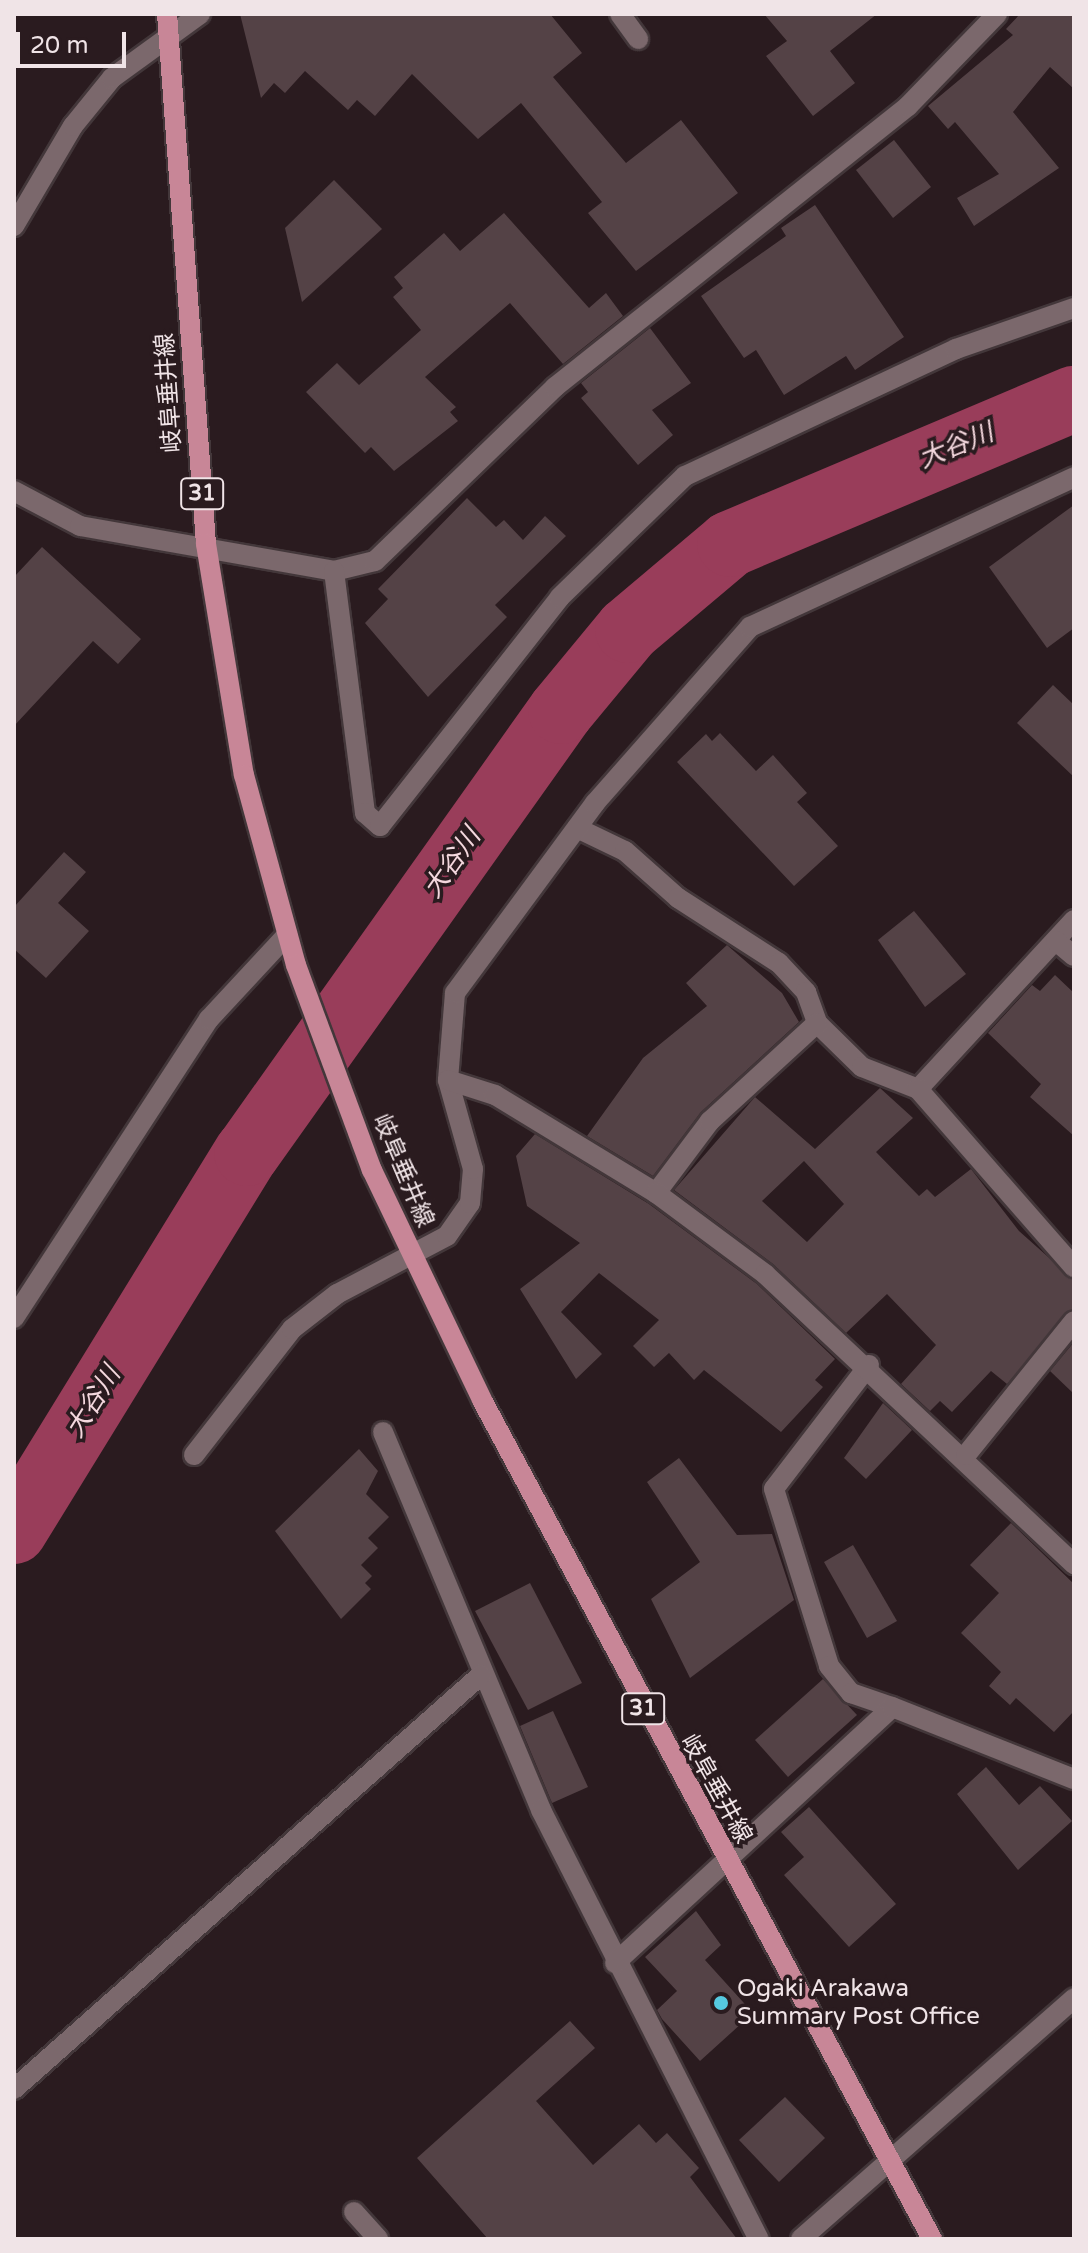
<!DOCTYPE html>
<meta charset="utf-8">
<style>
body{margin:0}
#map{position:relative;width:1088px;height:2253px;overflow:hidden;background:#2a1b1f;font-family:"Varela Round","Noto Sans JP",sans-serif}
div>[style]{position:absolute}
.river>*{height:66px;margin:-33px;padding:0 33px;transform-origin:33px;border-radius:33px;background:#993d5a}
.building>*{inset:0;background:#544246}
.roads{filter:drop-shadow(2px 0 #43373a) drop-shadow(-2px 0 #43373a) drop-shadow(0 2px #43373a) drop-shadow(0 -2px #43373a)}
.minor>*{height:20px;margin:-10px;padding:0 10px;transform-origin:10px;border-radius:10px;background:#7b686c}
.major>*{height:20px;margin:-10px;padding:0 10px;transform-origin:10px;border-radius:10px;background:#c88697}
.dots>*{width:22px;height:22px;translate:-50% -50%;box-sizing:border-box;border:4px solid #2a1b1f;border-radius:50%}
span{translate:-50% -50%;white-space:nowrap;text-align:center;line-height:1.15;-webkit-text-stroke:7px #2a1b1f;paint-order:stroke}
.shield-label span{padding:2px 6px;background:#2a1b1f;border:2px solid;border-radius:6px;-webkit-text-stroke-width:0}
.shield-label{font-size:22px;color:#f0e4e7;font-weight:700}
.street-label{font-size:24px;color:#f0e4e7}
.poi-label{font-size:24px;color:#f0e4e7}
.left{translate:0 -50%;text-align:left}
.water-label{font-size:26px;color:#f4d8de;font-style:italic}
.frame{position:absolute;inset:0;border:16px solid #f0e4e7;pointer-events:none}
.scale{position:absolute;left:16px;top:32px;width:110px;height:36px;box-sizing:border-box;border:4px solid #f0e4e7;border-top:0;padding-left:10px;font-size:24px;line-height:28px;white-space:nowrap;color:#f0e4e7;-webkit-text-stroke:6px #2a1b1f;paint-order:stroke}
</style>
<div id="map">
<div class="river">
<i style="left:14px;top:1531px;width:444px;rotate:-58.4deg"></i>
<i style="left:247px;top:1153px;width:542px;rotate:-54.61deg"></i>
<i style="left:561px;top:711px;width:105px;rotate:-50.4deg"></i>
<i style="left:628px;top:630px;width:133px;rotate:-40.1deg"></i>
<i style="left:730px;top:544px;width:373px;rotate:-22.9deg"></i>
</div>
<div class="building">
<i style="clip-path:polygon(240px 14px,550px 14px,582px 53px,553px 77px,626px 163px,681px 120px,738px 193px,636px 271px,588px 213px,602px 202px,521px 103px,478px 139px,412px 74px,375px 116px,357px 100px,348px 110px,305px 71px,285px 93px,274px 83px,261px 98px)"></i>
<i style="clip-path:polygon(764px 14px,877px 14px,830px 51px,855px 83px,813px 116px,766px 56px,787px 41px)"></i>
<i style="clip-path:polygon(1020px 14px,1074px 14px,1074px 89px,1050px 67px,1013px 112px,1059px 168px,974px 226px,957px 198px,999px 174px,955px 122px,948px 129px,928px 106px,1013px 35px,1006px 29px)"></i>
<i style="clip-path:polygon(894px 140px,931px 187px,893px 218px,856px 170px)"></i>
<i style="clip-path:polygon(334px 180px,382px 229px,302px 302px,285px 228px)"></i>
<i style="clip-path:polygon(815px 205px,904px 337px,855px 370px,846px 356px,784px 395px,756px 350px,744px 358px,701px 296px,786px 236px,781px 228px)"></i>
<i style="clip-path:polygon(504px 213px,589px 308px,606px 293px,623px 316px,563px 364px,510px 303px,425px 377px,456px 407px,450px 412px,458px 421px,394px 471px,371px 447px,365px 453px,306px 392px,337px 363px,359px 385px,421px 330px,393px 297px,403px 288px,394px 277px,444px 233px,460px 251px)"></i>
<i style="clip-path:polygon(650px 328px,691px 383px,652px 410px,673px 435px,638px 465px,581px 398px,588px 392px,581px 383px)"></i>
<i style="clip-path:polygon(467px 498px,496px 527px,504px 520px,523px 540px,545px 516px,566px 536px,495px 605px,507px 617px,428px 697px,365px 623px,388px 599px,378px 589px)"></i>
<i style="clip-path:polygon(1074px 505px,1074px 628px,1047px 648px,989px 567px)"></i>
<i style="clip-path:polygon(42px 547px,141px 639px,118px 664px,93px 641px,14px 726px,14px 577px)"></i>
<i style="clip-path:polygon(1053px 685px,1074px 705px,1074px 777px,1017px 723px)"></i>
<i style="clip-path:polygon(720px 733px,756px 771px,773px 755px,807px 793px,797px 802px,838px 846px,794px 886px,677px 762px,706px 734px,712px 741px)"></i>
<i style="clip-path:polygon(64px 852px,86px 872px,58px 903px,89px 931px,46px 978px,14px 949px,14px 907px)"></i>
<i style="clip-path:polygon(914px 911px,966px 974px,925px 1007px,878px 940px)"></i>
<i style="clip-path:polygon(727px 945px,782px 993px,799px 1022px,701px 1112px,653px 1176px,587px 1136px,643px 1058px,707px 1006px,686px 983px)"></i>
<i style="clip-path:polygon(1055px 975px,1074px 993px,1074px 1136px,1030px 1097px,1041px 1084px,988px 1033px,1032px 985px,1040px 991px)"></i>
<i style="clip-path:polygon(evenodd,880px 1088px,913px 1118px,876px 1152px,919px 1196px,927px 1189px,935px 1197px,971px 1169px,1019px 1231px,1074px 1280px,1074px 1308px,1007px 1384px,991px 1371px,952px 1412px,940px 1401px,930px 1411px,901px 1384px,936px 1345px,887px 1294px,846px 1333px,773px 1264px,674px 1190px,755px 1097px,815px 1149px,880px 1088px,804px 1161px,844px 1204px,807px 1242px,762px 1201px,804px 1161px)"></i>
<i style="clip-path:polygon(535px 1134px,649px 1204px,757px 1284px,835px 1359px,815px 1380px,823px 1387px,781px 1432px,704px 1370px,694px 1380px,669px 1353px,654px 1367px,633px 1346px,659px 1320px,599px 1273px,561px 1312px,602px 1354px,576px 1379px,520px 1289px,580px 1243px,527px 1206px,516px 1156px)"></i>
<i style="clip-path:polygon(1074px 1342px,1074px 1394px,1050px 1371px)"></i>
<i style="clip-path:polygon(883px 1403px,912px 1430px,866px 1479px,844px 1458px)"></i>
<i style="clip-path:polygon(359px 1449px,378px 1471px,366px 1494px,389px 1517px,368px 1538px,378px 1548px,361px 1565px,372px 1576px,365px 1583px,371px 1589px,341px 1619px,275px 1531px)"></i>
<i style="clip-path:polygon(679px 1458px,737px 1535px,772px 1534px,794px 1600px,690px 1678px,651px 1599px,700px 1562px,647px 1482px)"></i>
<i style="clip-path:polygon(1011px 1523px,1074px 1584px,1074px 1711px,1054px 1732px,1016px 1698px,1010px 1705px,989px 1686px,1001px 1672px,961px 1633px,999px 1593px,970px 1565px)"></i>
<i style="clip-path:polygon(853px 1545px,897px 1621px,867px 1638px,824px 1562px)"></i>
<i style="clip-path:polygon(530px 1583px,582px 1683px,528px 1710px,475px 1611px)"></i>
<i style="clip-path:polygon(823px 1679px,857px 1715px,788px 1777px,755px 1740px)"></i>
<i style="clip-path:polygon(553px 1711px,588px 1787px,552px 1803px,520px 1726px)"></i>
<i style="clip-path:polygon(986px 1767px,1019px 1805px,1040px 1786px,1072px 1821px,1018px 1870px,957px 1794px)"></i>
<i style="clip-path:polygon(809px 1807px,896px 1904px,849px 1947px,784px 1875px,804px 1857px,781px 1832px)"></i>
<i style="clip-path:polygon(696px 1911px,721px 1945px,705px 1960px,753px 2013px,700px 2061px,662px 2019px,657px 2010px,677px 1991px,645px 1957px)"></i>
<i style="clip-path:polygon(570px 2021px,595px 2048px,536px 2101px,593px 2165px,639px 2124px,656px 2143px,667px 2133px,699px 2168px,690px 2177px,737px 2239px,488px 2239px,417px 2158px)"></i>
<i style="clip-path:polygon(785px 2097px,825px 2138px,779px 2182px,739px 2140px)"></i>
</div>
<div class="roads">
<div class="minor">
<i style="left:620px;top:14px;width:31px;rotate:54deg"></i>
<i style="left:14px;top:226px;width:116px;rotate:-59.5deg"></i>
<i style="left:73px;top:126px;width:62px;rotate:-50.9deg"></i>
<i style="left:112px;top:78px;width:109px;rotate:-36deg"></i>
<i style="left:14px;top:491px;width:75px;rotate:27.9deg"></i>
<i style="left:80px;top:526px;width:258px;rotate:10deg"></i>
<i style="left:334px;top:571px;width:42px;rotate:-13.7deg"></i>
<i style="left:375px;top:561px;width:250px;rotate:-44deg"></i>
<i style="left:555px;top:387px;width:451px;rotate:-38.5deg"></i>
<i style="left:908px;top:106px;width:128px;rotate:-45.9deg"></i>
<i style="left:334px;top:571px;width:244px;rotate:82.7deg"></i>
<i style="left:365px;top:813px;width:20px;rotate:41deg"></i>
<i style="left:380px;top:826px;width:291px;rotate:-51.8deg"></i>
<i style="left:560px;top:597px;width:174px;rotate:-44.1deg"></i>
<i style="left:685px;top:476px;width:299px;rotate:-25.1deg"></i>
<i style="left:956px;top:349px;width:125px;rotate:-19.2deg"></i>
<i style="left:577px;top:828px;width:53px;rotate:25.6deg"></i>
<i style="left:625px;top:851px;width:71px;rotate:41.6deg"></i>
<i style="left:678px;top:898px;width:120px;rotate:32.8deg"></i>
<i style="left:779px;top:963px;width:40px;rotate:47deg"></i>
<i style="left:806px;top:992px;width:33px;rotate:70deg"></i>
<i style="left:817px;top:1023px;width:63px;rotate:44.4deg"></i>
<i style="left:862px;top:1067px;width:60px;rotate:21.4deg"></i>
<i style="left:918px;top:1089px;width:230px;rotate:-47.3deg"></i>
<i style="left:1056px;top:941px;width:23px;rotate:40deg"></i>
<i style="left:448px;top:1080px;width:87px;rotate:-85.4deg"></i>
<i style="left:455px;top:993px;width:236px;rotate:-53.6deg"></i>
<i style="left:595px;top:803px;width:235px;rotate:-48.6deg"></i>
<i style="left:750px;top:627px;width:357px;rotate:-24.8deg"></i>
<i style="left:918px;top:1089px;width:237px;rotate:48.8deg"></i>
<i style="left:656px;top:1193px;width:90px;rotate:-53.1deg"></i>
<i style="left:710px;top:1121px;width:145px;rotate:-42.5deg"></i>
<i style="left:14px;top:1318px;width:357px;rotate:-56.9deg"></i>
<i style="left:209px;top:1019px;width:115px;rotate:-47.1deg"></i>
<i style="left:869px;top:1365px;width:156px;rotate:127.5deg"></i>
<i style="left:774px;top:1489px;width:185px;rotate:72.7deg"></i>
<i style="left:829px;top:1666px;width:35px;rotate:51deg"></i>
<i style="left:851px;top:1693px;width:43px;rotate:18.9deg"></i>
<i style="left:383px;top:1432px;width:410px;rotate:67.3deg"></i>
<i style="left:541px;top:1810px;width:481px;rotate:63.1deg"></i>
<i style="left:194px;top:1455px;width:160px;rotate:-52.1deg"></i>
<i style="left:292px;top:1329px;width:57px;rotate:-37.9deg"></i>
<i style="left:337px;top:1294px;width:124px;rotate:-27.8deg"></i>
<i style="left:447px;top:1236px;width:40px;rotate:-55.1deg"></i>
<i style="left:470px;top:1203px;width:34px;rotate:-85deg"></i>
<i style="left:473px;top:1169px;width:92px;rotate:-105.7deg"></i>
<i style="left:448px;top:1080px;width:49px;rotate:17.7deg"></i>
<i style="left:495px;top:1095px;width:188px;rotate:31.3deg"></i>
<i style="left:656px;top:1193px;width:136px;rotate:36.6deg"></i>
<i style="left:765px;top:1274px;width:424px;rotate:43.2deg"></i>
<i style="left:966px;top:1455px;width:172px;rotate:-51.1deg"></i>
<i style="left:615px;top:1963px;width:377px;rotate:-42.7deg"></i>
<i style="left:892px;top:1707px;width:196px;rotate:21.6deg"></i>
<i style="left:14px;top:2089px;width:624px;rotate:-41.56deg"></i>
<i style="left:354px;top:2212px;width:36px;rotate:48deg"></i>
<i style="left:801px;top:2239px;width:364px;rotate:-41.4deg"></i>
</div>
<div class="major">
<i style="left:167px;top:14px;width:531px;rotate:85.79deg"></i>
<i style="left:206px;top:544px;width:234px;rotate:80.7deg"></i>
<i style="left:244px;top:775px;width:197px;rotate:74.7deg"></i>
<i style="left:296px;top:965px;width:219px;rotate:69.7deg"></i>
<i style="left:372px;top:1170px;width:255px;rotate:64.4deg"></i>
<i style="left:482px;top:1400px;width:952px;rotate:61.79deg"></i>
</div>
</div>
<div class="dots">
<i style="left:721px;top:2003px;background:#56c9e0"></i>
</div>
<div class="shield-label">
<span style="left:202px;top:494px">31</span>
<span style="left:643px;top:1709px">31</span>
</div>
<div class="street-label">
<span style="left:169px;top:393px;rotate:-94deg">岐阜垂井線</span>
<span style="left:403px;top:1171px;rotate:67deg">岐阜垂井線</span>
<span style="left:716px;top:1789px;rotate:61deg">岐阜垂井線</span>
</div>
<div class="poi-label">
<span class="left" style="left:737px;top:2003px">Ogaki Arakawa<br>Summary Post Office</span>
</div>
<div class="water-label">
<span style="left:956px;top:446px;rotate:-22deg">大谷川</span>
<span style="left:452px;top:863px;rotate:-55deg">大谷川</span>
<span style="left:93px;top:1402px;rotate:-58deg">大谷川</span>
</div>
<div class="frame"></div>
<div class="scale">20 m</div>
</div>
